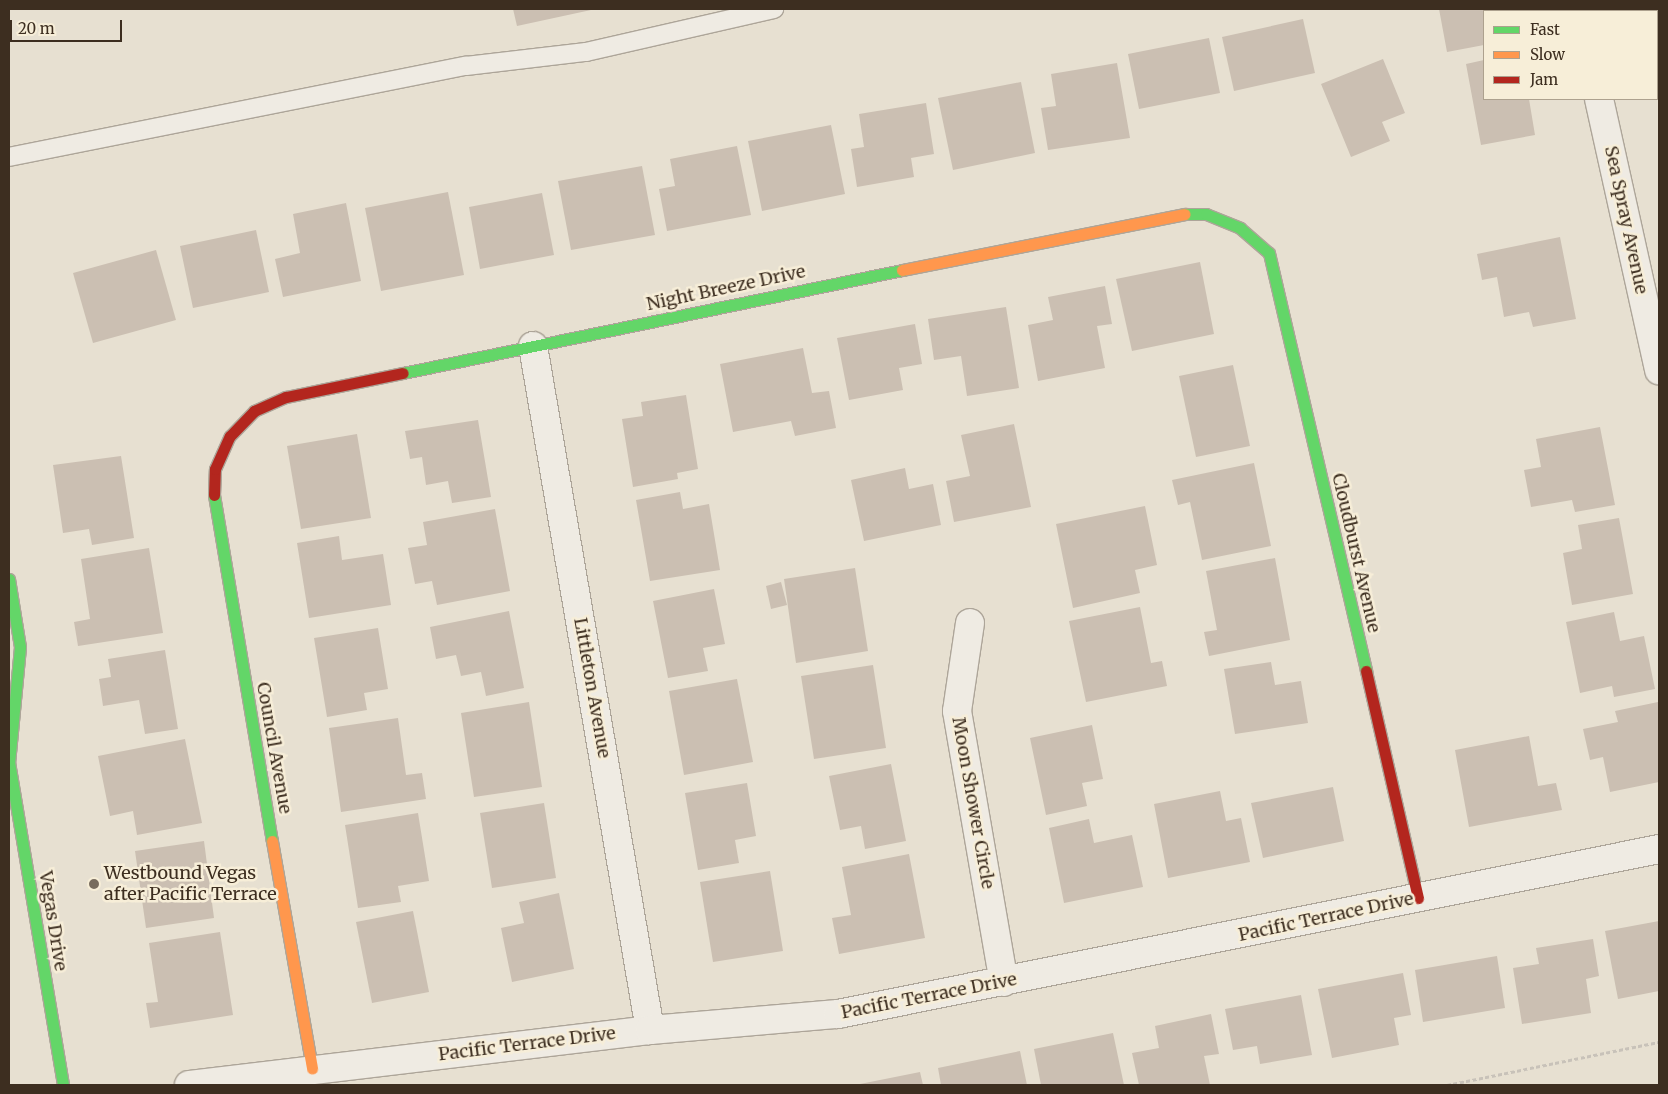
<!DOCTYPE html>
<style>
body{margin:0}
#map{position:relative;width:1668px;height:1094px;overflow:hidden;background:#e7e0d1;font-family:Merriweather,serif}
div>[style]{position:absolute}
.building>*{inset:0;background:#cbbfb2}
.path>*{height:3px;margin-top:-1.5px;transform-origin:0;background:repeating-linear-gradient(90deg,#c8c2b9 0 4px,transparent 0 6.5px)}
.roads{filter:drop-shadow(1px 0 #ada599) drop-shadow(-1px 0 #ada599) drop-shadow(0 1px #ada599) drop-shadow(0 -1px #ada599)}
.lane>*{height:18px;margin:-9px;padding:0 9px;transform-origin:9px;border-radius:9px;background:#efebe3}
.street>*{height:28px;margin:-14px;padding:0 14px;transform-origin:14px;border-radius:14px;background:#efebe3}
.fast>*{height:11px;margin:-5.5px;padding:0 5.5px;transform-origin:5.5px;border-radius:5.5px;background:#63d668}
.slow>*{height:11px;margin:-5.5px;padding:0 5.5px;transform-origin:5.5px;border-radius:5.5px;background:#ff974d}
.jam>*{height:11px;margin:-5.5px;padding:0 5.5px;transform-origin:5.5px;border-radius:5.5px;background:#b3261e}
.dots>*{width:14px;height:14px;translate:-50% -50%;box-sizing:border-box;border:2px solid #f7eed8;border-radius:50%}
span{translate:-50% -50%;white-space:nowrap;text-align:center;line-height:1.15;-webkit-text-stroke:5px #f7eed8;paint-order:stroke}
.street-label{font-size:18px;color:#3d2e20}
.poi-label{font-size:18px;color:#3d2e20}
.left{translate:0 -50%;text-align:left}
.frame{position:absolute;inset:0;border:10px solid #3d2e20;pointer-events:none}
.legend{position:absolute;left:1483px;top:10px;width:175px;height:90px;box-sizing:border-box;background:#f7eed8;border:1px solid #ada18e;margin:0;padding:6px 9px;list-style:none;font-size:15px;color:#3d2e20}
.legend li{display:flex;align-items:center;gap:10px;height:25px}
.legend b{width:25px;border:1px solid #ada18e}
.scale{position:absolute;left:10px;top:20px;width:112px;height:22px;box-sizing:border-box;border:2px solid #3d2e20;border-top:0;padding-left:6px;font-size:15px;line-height:18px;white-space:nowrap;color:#3d2e20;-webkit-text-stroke:4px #f7eed8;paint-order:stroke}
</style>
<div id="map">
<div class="building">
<i style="clip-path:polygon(513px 9px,590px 9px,591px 10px,517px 26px)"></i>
<i style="clip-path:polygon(1439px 9px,1510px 9px,1510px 11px,1484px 11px,1484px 45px,1447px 52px)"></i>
<i style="clip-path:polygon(1303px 19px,1315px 73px,1234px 91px,1222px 37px)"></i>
<i style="clip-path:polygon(1209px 38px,1220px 93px,1139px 109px,1128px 54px)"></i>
<i style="clip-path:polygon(1383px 59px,1405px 113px,1382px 122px,1390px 141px,1351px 157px,1321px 84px)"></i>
<i style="clip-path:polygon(1484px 60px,1484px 99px,1529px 99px,1535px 135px,1481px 145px,1466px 64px)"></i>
<i style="clip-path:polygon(1117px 63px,1130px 138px,1048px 150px,1041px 108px,1056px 106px,1051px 74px)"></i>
<i style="clip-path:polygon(1021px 82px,1035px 153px,953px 170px,938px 98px)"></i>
<i style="clip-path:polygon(926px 103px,934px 154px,911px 158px,914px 177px,857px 187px,851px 149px,864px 147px,859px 114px)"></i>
<i style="clip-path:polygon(831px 125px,845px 194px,762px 211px,748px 141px)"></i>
<i style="clip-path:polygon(737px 146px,751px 215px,667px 231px,659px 189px,675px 186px,670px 159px)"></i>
<i style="clip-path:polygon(642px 166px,655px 235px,571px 250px,558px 181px)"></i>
<i style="clip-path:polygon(448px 192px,464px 275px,381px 291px,365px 208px)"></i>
<i style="clip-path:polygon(542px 193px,554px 255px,480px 269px,469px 207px)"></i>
<i style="clip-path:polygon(346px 203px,361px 281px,283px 297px,275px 259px,300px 253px,293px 214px)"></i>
<i style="clip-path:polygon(256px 230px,269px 292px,193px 308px,180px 246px)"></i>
<i style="clip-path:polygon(1560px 237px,1576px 319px,1533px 327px,1529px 312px,1504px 317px,1497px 277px,1482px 280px,1477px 254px)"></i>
<i style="clip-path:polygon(156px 250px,176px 320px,93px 343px,73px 273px)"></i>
<i style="clip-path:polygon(1200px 262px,1214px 334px,1132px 351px,1116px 279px)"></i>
<i style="clip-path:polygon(1105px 286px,1112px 324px,1097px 326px,1105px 368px,1038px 381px,1028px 325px,1053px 320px,1048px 297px)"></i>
<i style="clip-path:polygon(1006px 307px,1019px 388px,967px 396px,961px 356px,934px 360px,928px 319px)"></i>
<i style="clip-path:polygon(915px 324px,922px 364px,899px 368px,903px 390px,849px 400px,837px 338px)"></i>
<i style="clip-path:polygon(803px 348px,812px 393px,829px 391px,836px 428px,795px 436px,791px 421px,733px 432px,720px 364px)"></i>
<i style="clip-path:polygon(1233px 365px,1250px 446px,1196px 457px,1179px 376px)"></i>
<i style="clip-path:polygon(686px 395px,698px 469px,677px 473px,678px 479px,633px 487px,622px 419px,643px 416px,641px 402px)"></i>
<i style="clip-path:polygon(478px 420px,491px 497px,452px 503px,448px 481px,426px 485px,422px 457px,410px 459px,405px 431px)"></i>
<i style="clip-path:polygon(1014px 424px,1031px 507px,954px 522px,946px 481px,970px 476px,961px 435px)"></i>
<i style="clip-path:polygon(1600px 427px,1615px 505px,1575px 512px,1572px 500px,1531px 507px,1524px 470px,1541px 467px,1536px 439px)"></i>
<i style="clip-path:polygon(357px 434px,371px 518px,301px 529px,287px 446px)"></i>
<i style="clip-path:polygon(121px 456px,134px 538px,92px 545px,89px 529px,63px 533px,53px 465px)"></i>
<i style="clip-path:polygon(1254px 463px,1271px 546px,1202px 560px,1190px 502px,1178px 505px,1172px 480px)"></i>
<i style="clip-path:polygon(905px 468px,909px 489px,933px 484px,941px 525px,864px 541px,851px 480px)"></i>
<i style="clip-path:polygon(680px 492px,683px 509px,709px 504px,720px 570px,650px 581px,636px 500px)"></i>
<i style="clip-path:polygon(1145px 506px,1157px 565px,1135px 570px,1140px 593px,1073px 608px,1056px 524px)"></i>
<i style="clip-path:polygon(495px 509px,510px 591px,437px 605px,432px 581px,415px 584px,408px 548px,427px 545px,423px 522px)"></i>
<i style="clip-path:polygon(1619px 518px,1633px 594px,1572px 605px,1563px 553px,1582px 549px,1578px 525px)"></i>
<i style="clip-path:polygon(339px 536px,342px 560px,383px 554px,391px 605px,309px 618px,297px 543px)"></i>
<i style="clip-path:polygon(149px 548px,163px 633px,78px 646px,74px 622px,90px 619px,81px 559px)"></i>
<i style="clip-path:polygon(1275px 558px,1290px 640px,1209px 656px,1204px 632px,1217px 630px,1206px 571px)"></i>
<i style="clip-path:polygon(855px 568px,868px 651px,796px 663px,784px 579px)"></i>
<i style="clip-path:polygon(781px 582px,787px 605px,771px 609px,766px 586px)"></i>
<i style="clip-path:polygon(714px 589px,725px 644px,703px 648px,708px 671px,668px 678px,653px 601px)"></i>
<i style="clip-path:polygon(1140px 607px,1151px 663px,1162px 661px,1167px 686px,1086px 702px,1069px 621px)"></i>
<i style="clip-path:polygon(509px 611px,524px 688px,486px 696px,481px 672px,461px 676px,456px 655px,436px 659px,430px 627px)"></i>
<i style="clip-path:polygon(1614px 612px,1620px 641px,1644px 636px,1655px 689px,1614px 697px,1612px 686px,1580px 693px,1566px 622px)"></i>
<i style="clip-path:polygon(378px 628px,388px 689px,364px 693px,367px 710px,327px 717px,314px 638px)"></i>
<i style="clip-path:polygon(165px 650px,178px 729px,145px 734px,139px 700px,103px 706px,99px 679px,111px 677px,108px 659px)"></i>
<i style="clip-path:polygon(1271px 662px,1275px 685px,1301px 681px,1308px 723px,1235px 734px,1224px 669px)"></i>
<i style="clip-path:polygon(873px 665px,886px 748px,814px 759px,801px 676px)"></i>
<i style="clip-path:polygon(737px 679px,753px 762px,684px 775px,669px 691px)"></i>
<i style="clip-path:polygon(529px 702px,542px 787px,474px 797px,461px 713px)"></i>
<i style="clip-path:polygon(1658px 702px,1659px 782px,1610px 792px,1603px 757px,1590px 760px,1583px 729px,1618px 722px,1615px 711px)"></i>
<i style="clip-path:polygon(398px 718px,406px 775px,422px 773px,426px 799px,341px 812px,329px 728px)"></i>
<i style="clip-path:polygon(1092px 725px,1103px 779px,1082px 783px,1087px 806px,1046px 815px,1030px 738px)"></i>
<i style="clip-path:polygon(1529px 736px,1538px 786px,1556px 783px,1562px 810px,1469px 827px,1455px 750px)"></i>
<i style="clip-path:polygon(185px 739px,202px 823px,137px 835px,133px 811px,110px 816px,98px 756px)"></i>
<i style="clip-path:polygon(891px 764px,906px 841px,865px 849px,861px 826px,840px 830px,829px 776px)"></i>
<i style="clip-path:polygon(747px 783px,756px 836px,735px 840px,739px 863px,698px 870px,685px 793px)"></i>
<i style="clip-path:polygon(1333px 787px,1344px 841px,1263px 858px,1251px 803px)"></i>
<i style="clip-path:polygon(1220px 791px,1226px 821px,1241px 818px,1250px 862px,1168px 878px,1154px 804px)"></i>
<i style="clip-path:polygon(544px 803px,556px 878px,492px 888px,480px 813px)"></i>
<i style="clip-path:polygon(418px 813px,429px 881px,398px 886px,401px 902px,358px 908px,345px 825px)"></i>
<i style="clip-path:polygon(1089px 819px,1094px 843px,1132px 835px,1143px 887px,1064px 903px,1049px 828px)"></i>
<i style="clip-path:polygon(204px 841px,214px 918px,146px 928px,135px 851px)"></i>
<i style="clip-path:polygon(909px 854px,925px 938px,839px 954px,832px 918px,851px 915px,842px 867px)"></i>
<i style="clip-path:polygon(770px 871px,783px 951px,713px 962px,700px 882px)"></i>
<i style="clip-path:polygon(559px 893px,574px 969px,512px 982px,501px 928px,524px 923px,519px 902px)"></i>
<i style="clip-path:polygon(413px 911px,429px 992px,372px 1003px,356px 922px)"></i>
<i style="clip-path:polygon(1659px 921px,1659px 991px,1618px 999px,1605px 931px)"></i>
<i style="clip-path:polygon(220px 932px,233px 1015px,150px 1028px,146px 1003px,158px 1002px,149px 943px)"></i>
<i style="clip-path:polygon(1593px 939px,1599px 976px,1586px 979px,1591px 1013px,1522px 1024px,1513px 968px,1539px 964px,1536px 948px)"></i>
<i style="clip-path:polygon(1497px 956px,1505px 1008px,1423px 1022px,1415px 970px)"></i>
<i style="clip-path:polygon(1403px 973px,1411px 1015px,1394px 1018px,1399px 1045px,1332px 1058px,1318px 989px)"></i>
<i style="clip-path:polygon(1301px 995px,1312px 1055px,1260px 1064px,1257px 1046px,1233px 1050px,1225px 1009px)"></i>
<i style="clip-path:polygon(1211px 1014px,1219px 1054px,1204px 1056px,1210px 1085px,1139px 1085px,1132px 1053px,1159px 1048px,1155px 1026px)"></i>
<i style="clip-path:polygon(1113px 1033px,1124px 1085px,1041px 1085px,1034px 1049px)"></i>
<i style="clip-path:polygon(1020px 1051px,1027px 1085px,941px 1085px,938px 1068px)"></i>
<i style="clip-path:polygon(920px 1072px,923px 1085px,860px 1085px,860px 1084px)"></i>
</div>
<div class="path">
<i style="left:1447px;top:1085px;width:216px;rotate:-11.5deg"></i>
</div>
<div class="roads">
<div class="lane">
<i style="left:9px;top:157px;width:466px;rotate:-11.3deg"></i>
<i style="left:466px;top:66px;width:121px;rotate:-6.7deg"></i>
<i style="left:586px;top:52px;width:193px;rotate:-12.9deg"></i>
</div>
<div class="street">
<i style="left:1579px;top:9px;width:2px;rotate:63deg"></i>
<i style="left:1599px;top:99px;width:278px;rotate:77.5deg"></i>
<i style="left:533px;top:346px;width:694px;rotate:80.29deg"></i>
<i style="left:970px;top:623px;width:89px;rotate:98.4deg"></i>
<i style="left:957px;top:711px;width:275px;rotate:80.2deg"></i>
<i style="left:189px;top:1085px;width:464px;rotate:-6.8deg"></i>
<i style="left:650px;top:1030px;width:189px;rotate:-4.9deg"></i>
<i style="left:838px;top:1014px;width:837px;rotate:-11.36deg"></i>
</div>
<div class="fast">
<i style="left:1184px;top:214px;width:22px"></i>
<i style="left:1206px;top:214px;width:37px;rotate:22deg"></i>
<i style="left:1240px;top:228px;width:38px;rotate:41deg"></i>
<i style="left:1269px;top:253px;width:429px;rotate:76.9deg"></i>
<i style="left:403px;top:373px;width:510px;rotate:-11.66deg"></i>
<i style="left:214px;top:495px;width:351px;rotate:80.5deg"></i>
<i style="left:9px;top:579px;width:69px;rotate:80.8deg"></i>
<i style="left:20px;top:647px;width:117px;rotate:95.4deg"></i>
<i style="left:9px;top:762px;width:327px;rotate:80.5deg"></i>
</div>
<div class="slow">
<i style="left:902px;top:270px;width:288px;rotate:-11.2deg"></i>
<i style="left:272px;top:841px;width:231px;rotate:80deg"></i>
</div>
<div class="jam">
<i style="left:214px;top:495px;width:26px;rotate:-88deg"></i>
<i style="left:215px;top:469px;width:36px;rotate:-66deg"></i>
<i style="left:230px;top:436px;width:35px;rotate:-46deg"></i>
<i style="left:254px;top:411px;width:35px;rotate:-24deg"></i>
<i style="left:286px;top:397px;width:119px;rotate:-11.6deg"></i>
<i style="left:1366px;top:671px;width:233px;rotate:77.1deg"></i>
</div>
</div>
<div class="dots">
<i style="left:94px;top:884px;background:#786c5e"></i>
</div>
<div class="street-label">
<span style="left:1626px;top:220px;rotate:78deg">Sea Spray Avenue</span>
<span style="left:726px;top:288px;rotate:-12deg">Night Breeze Drive</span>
<span style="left:1356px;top:553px;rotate:77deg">Cloudburst Avenue</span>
<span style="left:592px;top:688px;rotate:80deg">Littleton Avenue</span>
<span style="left:274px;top:748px;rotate:80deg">Council Avenue</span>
<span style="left:973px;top:803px;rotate:80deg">Moon Shower Circle</span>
<span style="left:1326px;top:917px;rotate:-12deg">Pacific Terrace Drive</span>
<span style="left:53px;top:921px;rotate:81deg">Vegas Drive</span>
<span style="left:929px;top:996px;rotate:-11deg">Pacific Terrace Drive</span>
<span style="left:527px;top:1044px;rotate:-7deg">Pacific Terrace Drive</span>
</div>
<div class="poi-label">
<span class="left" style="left:104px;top:884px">Westbound Vegas<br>after Pacific Terrace</span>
</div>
<div class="frame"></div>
<ul class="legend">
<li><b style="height:6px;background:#63d668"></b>Fast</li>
<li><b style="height:6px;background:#ff974d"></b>Slow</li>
<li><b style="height:6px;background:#b3261e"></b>Jam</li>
</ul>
<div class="scale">20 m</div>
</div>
